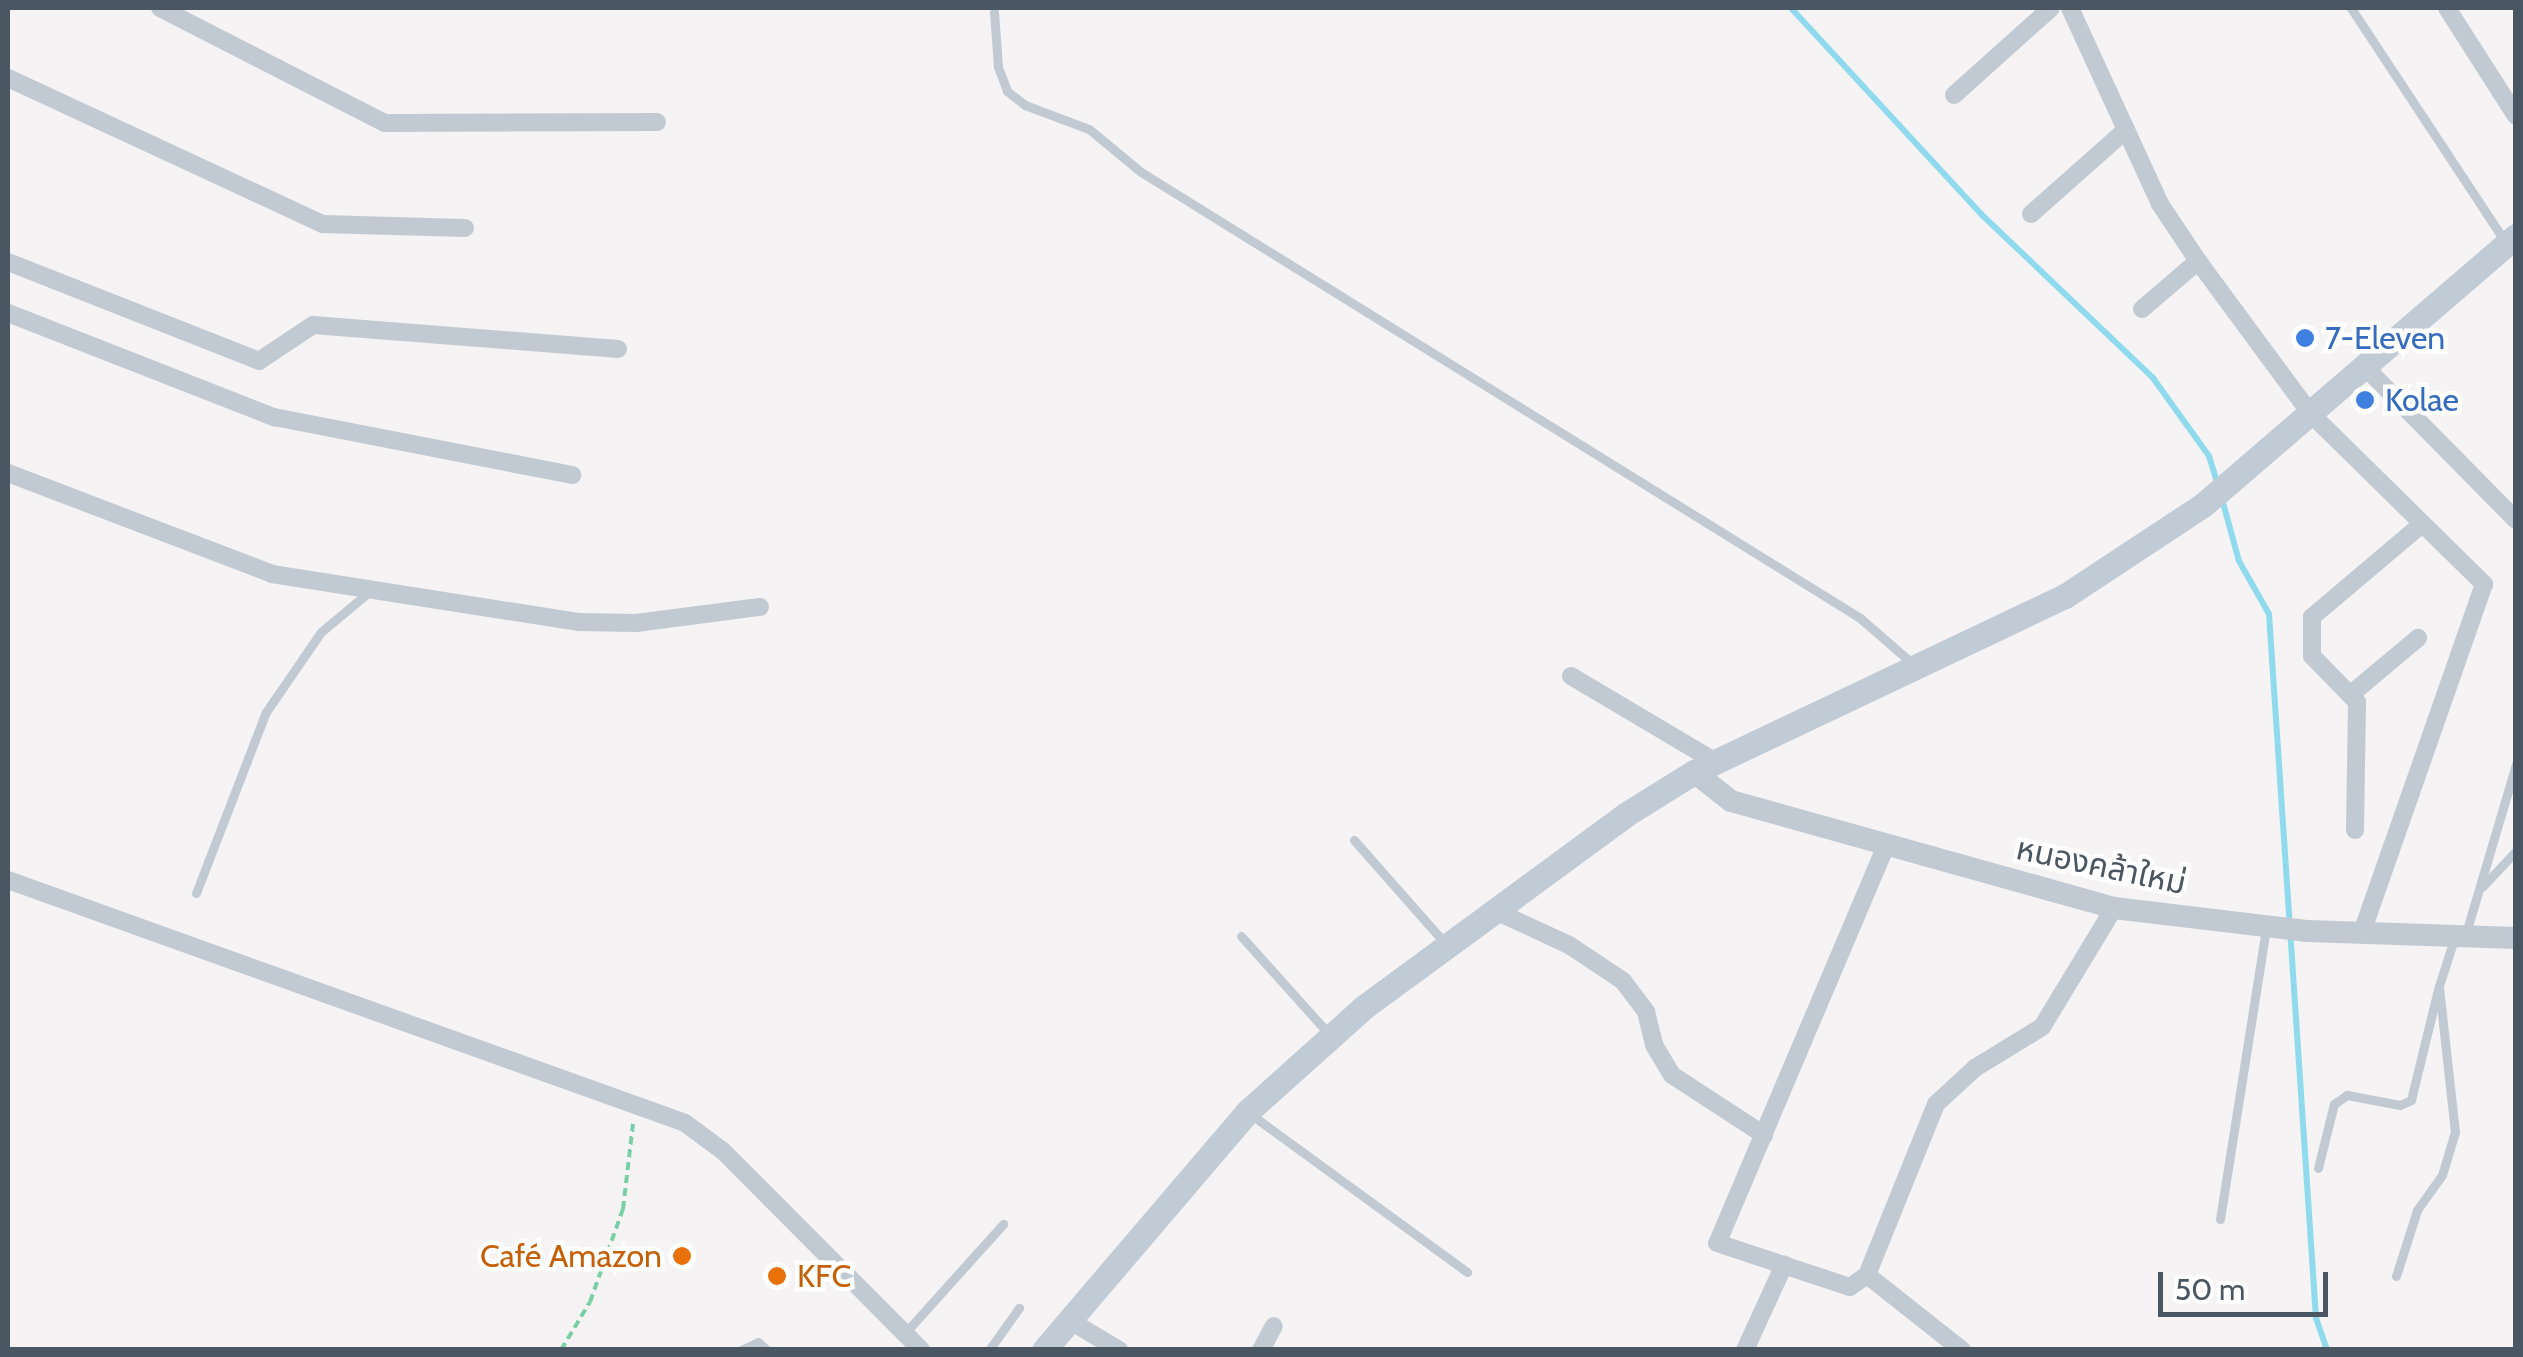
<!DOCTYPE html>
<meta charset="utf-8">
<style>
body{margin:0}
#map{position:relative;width:2523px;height:1357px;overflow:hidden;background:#f5f3f3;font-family:Cabin,"Noto Sans Thai",sans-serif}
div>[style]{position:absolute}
.stream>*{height:6px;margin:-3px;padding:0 3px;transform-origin:3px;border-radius:3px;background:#90daee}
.path>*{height:4px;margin-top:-2px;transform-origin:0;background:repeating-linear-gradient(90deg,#7ad0a6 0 8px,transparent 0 13px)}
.service>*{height:9px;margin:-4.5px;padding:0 4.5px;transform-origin:4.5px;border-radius:4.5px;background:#c1cad2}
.minor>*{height:18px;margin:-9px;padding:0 9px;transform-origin:9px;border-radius:9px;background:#c1cad2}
.tertiary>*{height:22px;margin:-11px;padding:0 11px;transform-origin:11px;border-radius:11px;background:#c1cad2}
.secondary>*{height:25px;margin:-12.5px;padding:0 12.5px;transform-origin:12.5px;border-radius:12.5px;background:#c1cbd6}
.dots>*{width:28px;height:28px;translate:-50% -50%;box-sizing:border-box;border:5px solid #fff;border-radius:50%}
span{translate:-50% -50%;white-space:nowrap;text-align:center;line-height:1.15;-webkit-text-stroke:9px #fff;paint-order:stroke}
.shop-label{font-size:32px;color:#366cbe}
.left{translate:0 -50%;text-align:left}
.street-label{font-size:32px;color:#4a5661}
.food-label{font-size:32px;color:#c56008}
.right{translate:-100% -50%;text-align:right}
.frame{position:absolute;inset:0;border:10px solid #4a5661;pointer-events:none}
.scale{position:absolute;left:2158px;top:1272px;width:170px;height:45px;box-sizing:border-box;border:5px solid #4a5661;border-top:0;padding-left:12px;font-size:30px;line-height:35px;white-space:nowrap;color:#4a5661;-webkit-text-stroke:8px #fff;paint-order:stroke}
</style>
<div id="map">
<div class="stream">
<i style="left:1791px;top:8px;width:280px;rotate:47.3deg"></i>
<i style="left:1981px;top:214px;width:238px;rotate:43.6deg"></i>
<i style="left:2153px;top:378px;width:96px;rotate:54.3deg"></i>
<i style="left:2209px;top:456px;width:28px;rotate:73deg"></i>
<i style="left:2222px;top:499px;width:64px;rotate:74.7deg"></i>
<i style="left:2239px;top:561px;width:61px;rotate:60.5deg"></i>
<i style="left:2269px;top:614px;width:706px;rotate:86.18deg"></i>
<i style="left:2316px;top:1318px;width:34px;rotate:71deg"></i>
</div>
<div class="path">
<i style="left:561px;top:1350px;width:56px;rotate:-58.9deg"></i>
<i style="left:590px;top:1302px;width:99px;rotate:-70.5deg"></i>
<i style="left:623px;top:1209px;width:86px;rotate:-83.3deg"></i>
</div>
<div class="service">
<i style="left:2351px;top:8px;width:278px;rotate:56.6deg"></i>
<i style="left:994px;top:12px;width:55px;rotate:85.8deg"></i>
<i style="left:998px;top:67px;width:26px;rotate:69deg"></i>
<i style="left:1007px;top:91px;width:23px;rotate:38deg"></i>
<i style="left:1025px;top:105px;width:68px;rotate:20.6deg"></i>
<i style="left:1089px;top:129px;width:67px;rotate:39.6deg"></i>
<i style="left:1141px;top:172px;width:846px;rotate:31.81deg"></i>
<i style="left:1860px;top:618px;width:70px;rotate:41deg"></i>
<i style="left:1354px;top:840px;width:136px;rotate:48.6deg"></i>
<i style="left:2482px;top:887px;width:50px;rotate:-46.6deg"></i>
<i style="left:196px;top:893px;width:194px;rotate:-68.9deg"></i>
<i style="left:266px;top:712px;width:97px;rotate:-55.5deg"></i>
<i style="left:321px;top:632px;width:64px;rotate:-39.9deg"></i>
<i style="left:2466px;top:933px;width:176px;rotate:-73.5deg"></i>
<i style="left:1241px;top:936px;width:132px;rotate:48.1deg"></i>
<i style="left:1249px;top:1113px;width:270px;rotate:36.1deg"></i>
<i style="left:2318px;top:1168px;width:66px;rotate:-76deg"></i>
<i style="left:2334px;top:1104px;width:16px;rotate:-35deg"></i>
<i style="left:2347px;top:1095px;width:54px;rotate:10.7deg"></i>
<i style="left:2400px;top:1105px;width:12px;rotate:-24deg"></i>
<i style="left:2411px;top:1100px;width:114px;rotate:-76.3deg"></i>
<i style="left:2220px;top:1219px;width:295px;rotate:-81deg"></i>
<i style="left:2396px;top:1276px;width:69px;rotate:-72.3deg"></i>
<i style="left:2417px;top:1210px;width:43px;rotate:-54.5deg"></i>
<i style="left:2442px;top:1175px;width:45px;rotate:-73.2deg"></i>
<i style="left:2455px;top:1132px;width:147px;rotate:-96.3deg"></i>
<i style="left:2439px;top:986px;width:49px;rotate:-72.3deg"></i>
<i style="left:905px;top:1333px;width:147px;rotate:-48deg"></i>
<i style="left:741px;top:1350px;width:19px;rotate:-25deg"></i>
<i style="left:758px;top:1342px;width:12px;rotate:42deg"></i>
<i style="left:989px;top:1350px;width:52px;rotate:-54.5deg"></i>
</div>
<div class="minor">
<i style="left:160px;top:8px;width:253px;rotate:27.1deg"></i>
<i style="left:385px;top:123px;width:272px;rotate:-0.2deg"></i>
<i style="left:2070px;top:8px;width:216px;rotate:65.3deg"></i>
<i style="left:2160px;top:204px;width:69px;rotate:56.3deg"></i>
<i style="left:2198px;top:261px;width:190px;rotate:53.6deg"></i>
<i style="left:2311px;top:414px;width:243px;rotate:44.5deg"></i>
<i style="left:2484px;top:584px;width:369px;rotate:109.3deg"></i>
<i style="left:2447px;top:8px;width:128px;rotate:57.4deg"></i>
<i style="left:8px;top:78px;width:347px;rotate:24.9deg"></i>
<i style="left:323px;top:224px;width:142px;rotate:1.6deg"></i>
<i style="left:1954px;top:95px;width:130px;rotate:-41.9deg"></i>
<i style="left:2031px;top:214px;width:127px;rotate:-41.5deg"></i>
<i style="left:8px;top:262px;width:270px;rotate:21.5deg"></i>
<i style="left:259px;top:361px;width:65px;rotate:-33.7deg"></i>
<i style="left:313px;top:325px;width:306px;rotate:4.5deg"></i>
<i style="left:2142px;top:309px;width:74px;rotate:-40.6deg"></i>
<i style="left:8px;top:313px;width:286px;rotate:21.4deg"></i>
<i style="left:274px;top:417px;width:304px;rotate:11deg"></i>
<i style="left:2364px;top:366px;width:216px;rotate:45.4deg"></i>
<i style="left:8px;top:473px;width:283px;rotate:20.9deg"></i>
<i style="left:272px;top:574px;width:311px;rotate:8.9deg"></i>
<i style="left:579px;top:622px;width:57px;rotate:1deg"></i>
<i style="left:636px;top:623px;width:125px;rotate:-7.4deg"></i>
<i style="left:1571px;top:676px;width:169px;rotate:30.7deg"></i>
<i style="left:2350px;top:695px;width:89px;rotate:-40deg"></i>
<i style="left:2355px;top:830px;width:128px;rotate:-89.1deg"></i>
<i style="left:2357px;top:702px;width:64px;rotate:-134.4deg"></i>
<i style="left:2312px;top:656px;width:39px;rotate:-90deg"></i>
<i style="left:2312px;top:617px;width:143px;rotate:-40.2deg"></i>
<i style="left:1885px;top:848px;width:429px;rotate:113deg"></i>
<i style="left:1717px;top:1243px;width:140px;rotate:18.3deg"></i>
<i style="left:1850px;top:1287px;width:21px;rotate:-35deg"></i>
<i style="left:1867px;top:1275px;width:184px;rotate:-68deg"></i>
<i style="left:1936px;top:1104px;width:53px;rotate:-42.7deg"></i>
<i style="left:1975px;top:1068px;width:79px;rotate:-31.5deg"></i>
<i style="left:2042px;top:1027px;width:139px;rotate:-58.8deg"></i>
<i style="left:8px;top:880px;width:719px;rotate:19.74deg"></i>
<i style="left:685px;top:1123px;width:47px;rotate:36.4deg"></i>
<i style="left:723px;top:1151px;width:281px;rotate:45.1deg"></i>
<i style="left:1500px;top:913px;width:76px;rotate:24.9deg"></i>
<i style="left:1569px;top:945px;width:65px;rotate:33.7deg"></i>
<i style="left:1623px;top:981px;width:39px;rotate:53deg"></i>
<i style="left:1646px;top:1012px;width:34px;rotate:76deg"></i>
<i style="left:1654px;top:1045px;width:35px;rotate:59deg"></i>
<i style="left:1672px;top:1075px;width:110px;rotate:33.1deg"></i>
<i style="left:1867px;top:1275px;width:121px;rotate:38.3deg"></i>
<i style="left:1067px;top:1319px;width:61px;rotate:30.8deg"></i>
<i style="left:1261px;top:1350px;width:27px;rotate:-62deg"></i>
<i style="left:1745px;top:1350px;width:94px;rotate:-65.4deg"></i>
</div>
<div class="tertiary">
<i style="left:1694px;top:772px;width:47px;rotate:38.1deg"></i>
<i style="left:1731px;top:801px;width:398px;rotate:15.6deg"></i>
<i style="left:2114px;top:908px;width:194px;rotate:6.8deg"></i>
<i style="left:2307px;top:931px;width:209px;rotate:1.9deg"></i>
</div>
<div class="secondary">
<i style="left:1044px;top:1350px;width:313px;rotate:-49.5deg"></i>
<i style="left:1247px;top:1112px;width:157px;rotate:-41.9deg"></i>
<i style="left:1364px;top:1007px;width:324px;rotate:-36.3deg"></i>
<i style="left:1625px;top:815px;width:81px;rotate:-31.9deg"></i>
<i style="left:1694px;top:772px;width:411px;rotate:-25.4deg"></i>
<i style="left:2065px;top:596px;width:165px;rotate:-33.4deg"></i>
<i style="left:2203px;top:505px;width:413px;rotate:-40.7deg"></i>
</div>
<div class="dots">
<i style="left:2305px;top:338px;background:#3f7fe0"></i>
<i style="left:2365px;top:400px;background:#3f7fe0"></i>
<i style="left:682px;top:1256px;background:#e8710a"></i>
<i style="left:777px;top:1276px;background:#e8710a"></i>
</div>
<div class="shop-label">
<span class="left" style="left:2325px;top:338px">7-Eleven</span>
<span class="left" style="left:2385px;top:400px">Kolae</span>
</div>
<div class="street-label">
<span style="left:2101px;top:866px;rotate:12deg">หนองคล้าใหม่</span>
</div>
<div class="food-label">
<span class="right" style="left:662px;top:1256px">Café Amazon</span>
<span class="left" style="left:797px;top:1276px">KFC</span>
</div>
<div class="frame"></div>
<div class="scale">50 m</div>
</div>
